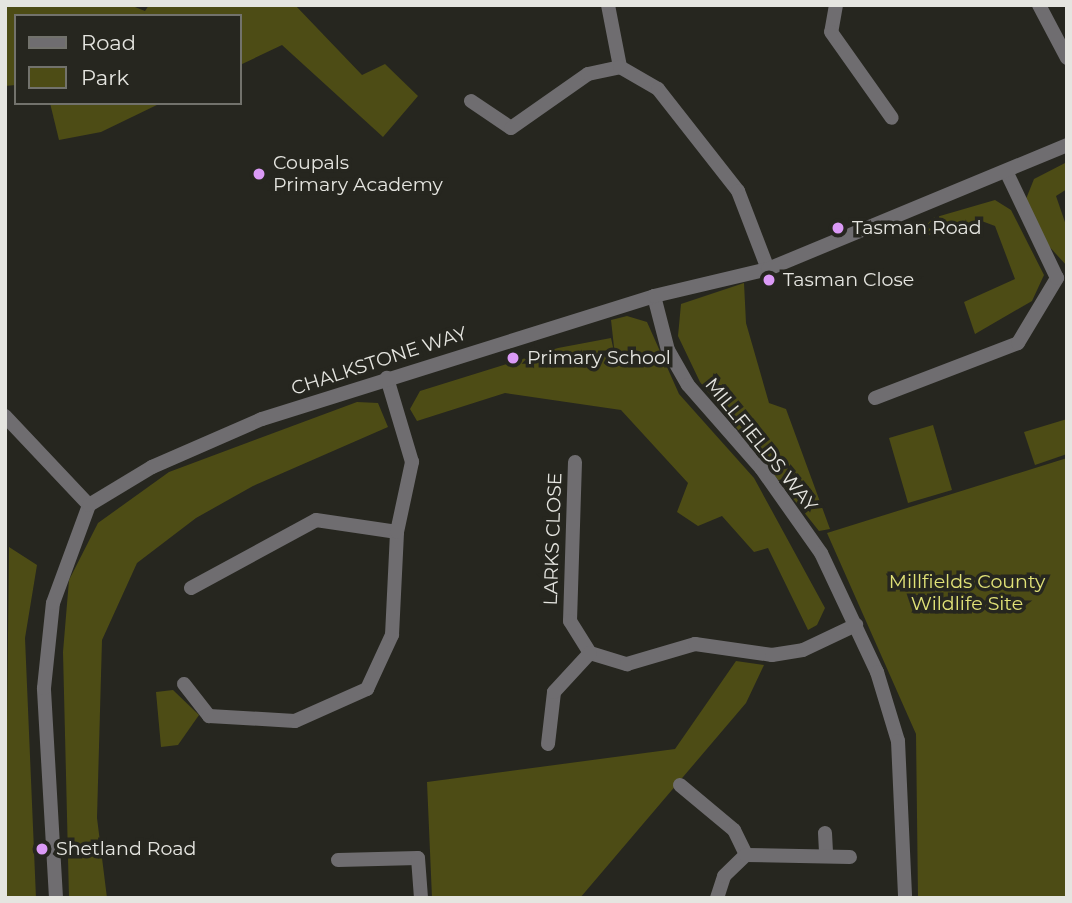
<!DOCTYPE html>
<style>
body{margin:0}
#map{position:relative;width:1072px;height:903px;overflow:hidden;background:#26261f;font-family:Montserrat,sans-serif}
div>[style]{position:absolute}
.green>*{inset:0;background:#4d4c15}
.minor>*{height:14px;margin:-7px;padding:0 7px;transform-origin:7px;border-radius:7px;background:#6f6d70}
.tertiary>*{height:14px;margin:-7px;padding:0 7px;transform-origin:7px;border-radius:7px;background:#6f6d70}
.dots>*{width:19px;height:19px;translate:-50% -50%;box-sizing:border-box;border:4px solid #26261f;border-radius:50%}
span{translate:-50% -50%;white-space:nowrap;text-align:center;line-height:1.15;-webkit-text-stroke:7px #26261f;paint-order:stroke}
.poi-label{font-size:19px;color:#e5e5e0}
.left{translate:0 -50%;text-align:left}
.street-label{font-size:19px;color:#e5e5e0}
.park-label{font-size:19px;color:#e1e277}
.frame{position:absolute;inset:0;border:7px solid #e5e5e0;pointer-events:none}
.legend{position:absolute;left:14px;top:14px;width:228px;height:91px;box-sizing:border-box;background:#26261f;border:2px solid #72726c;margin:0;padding:9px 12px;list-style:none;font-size:21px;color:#e5e5e0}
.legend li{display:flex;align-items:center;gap:14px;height:35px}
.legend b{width:35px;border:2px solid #72726c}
</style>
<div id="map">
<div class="green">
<i style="clip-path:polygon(5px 5px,130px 5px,145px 11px,149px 5px,295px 5px,362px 75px,385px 64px,418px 96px,383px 137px,282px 45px,240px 65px,240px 16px,16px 16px,16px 85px,5px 86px)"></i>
<i style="clip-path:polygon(50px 103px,161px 103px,101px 132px,59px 140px)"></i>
<i style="clip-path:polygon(1067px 162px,1067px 189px,1056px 196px,1067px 228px,1067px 266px,1046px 243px,1026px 199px,1034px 179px)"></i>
<i style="clip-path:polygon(995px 200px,1011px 210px,1044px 275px,1032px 301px,975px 334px,964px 302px,1015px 279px,995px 226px,979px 220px,924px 236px,922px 230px,933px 218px)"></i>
<i style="clip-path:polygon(744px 283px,746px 323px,769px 403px,786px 409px,830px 529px,819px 531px,700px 382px,678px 336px,681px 304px)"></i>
<i style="clip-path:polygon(627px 316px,647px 322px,679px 394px,754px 478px,825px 608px,817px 625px,808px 630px,768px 548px,754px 552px,722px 516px,698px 526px,677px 512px,688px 483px,621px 410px,505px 393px,417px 421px,410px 409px,420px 391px,558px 348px,611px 338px,615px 356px,611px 320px)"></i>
<i style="clip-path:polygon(357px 402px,378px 403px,388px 427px,253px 486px,196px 518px,137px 563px,102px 640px,97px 818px,107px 898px,69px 898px,63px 652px,69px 580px,98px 523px,169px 472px)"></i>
<i style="clip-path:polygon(1067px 419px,1067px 454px,1035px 465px,1024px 432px)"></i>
<i style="clip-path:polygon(933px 425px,952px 490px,908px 503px,889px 438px)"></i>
<i style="clip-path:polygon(1067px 458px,1067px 898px,918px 898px,916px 734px,827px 533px)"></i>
<i style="clip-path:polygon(9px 547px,37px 565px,25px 638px,36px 898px,5px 898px)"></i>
<i style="clip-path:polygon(736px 661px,764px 665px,746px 703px,580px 898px,432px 898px,427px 782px,675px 749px)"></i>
<i style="clip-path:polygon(173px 690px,199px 715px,178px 745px,161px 747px,156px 692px)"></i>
</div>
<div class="minor">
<i style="left:608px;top:5px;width:63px;rotate:79deg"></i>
<i style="left:836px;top:5px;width:27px;rotate:100deg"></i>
<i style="left:831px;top:32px;width:105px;rotate:54.7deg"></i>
<i style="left:1039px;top:5px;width:60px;rotate:62.2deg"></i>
<i style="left:471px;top:101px;width:48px;rotate:34deg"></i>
<i style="left:511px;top:128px;width:94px;rotate:-35deg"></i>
<i style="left:588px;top:74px;width:33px;rotate:-12deg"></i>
<i style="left:620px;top:67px;width:44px;rotate:30.1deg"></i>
<i style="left:658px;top:89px;width:130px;rotate:51.9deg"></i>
<i style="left:738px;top:191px;width:84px;rotate:69deg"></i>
<i style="left:875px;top:398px;width:153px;rotate:-21deg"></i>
<i style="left:1018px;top:343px;width:76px;rotate:-59deg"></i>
<i style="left:1057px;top:278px;width:116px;rotate:-115.5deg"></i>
<i style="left:5px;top:416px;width:122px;rotate:46.7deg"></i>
<i style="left:575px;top:462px;width:159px;rotate:91.8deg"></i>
<i style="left:570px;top:621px;width:38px;rotate:58deg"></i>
<i style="left:590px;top:653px;width:39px;rotate:17deg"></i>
<i style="left:627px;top:664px;width:71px;rotate:-16.4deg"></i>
<i style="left:695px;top:644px;width:78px;rotate:8.1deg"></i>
<i style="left:772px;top:655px;width:31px;rotate:-9deg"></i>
<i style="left:803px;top:650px;width:59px;rotate:-25.3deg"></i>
<i style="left:191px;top:588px;width:142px;rotate:-28.5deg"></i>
<i style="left:316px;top:520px;width:82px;rotate:8.4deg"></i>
<i style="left:184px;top:684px;width:41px;rotate:52deg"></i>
<i style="left:209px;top:716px;width:86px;rotate:3.3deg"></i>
<i style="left:295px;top:721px;width:79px;rotate:-24deg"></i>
<i style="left:367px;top:689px;width:60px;rotate:-65.2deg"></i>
<i style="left:392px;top:635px;width:103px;rotate:-87.2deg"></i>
<i style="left:397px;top:532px;width:72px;rotate:-77.9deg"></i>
<i style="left:412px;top:462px;width:88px;rotate:-106.6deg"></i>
<i style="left:548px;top:744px;width:52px;rotate:-83.4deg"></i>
<i style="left:554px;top:692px;width:53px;rotate:-47.3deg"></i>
<i style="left:680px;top:785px;width:70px;rotate:39.8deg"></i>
<i style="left:734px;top:830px;width:28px;rotate:64deg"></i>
<i style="left:825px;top:833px;width:22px;rotate:87deg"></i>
<i style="left:338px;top:860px;width:80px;rotate:-1.4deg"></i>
<i style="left:418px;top:858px;width:40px;rotate:85.7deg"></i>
<i style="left:717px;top:898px;width:23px;rotate:-72deg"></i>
<i style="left:724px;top:876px;width:30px;rotate:-44deg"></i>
<i style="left:746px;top:855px;width:104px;rotate:1.1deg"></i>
</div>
<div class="tertiary">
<i style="left:654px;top:296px;width:56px;rotate:75.5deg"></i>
<i style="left:668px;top:350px;width:40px;rotate:60.3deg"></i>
<i style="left:688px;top:385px;width:111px;rotate:48.7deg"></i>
<i style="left:761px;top:468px;width:104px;rotate:54.8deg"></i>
<i style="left:821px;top:553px;width:132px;rotate:64.8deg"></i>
<i style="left:877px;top:672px;width:72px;rotate:73.1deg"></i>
<i style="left:898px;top:741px;width:157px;rotate:87.4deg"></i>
<i style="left:56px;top:898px;width:210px;rotate:-93.3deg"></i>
<i style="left:44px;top:688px;width:85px;rotate:-84deg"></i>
<i style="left:53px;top:603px;width:104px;rotate:-69.8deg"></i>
<i style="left:89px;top:505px;width:74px;rotate:-31.1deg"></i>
<i style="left:152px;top:467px;width:120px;rotate:-23.6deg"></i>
<i style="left:262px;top:419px;width:411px;rotate:-17.4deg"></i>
<i style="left:654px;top:296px;width:117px;rotate:-13.3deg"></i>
<i style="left:768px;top:269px;width:324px;rotate:-22.5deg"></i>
</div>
<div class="dots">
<i style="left:259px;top:174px;background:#db9af6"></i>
<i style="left:838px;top:228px;background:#db9af6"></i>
<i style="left:769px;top:280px;background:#db9af6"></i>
<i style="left:513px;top:358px;background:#db9af6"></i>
<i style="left:42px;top:849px;background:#db9af6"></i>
</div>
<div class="poi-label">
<span class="left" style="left:273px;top:174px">Coupals<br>Primary Academy</span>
<span class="left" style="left:852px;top:228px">Tasman Road</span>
<span class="left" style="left:783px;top:280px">Tasman Close</span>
<span class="left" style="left:527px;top:358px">Primary School</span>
<span class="left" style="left:56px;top:849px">Shetland Road</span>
</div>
<div class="street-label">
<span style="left:379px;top:361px;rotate:-18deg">CHALKSTONE WAY</span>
<span style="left:761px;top:445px;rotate:51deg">MILLFIELDS WAY</span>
<span style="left:553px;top:539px;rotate:-88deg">LARKS CLOSE</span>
</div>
<div class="park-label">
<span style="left:967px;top:593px">Millfields County<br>Wildlife Site</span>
</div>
<div class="frame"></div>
<ul class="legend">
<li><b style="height:9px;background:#6f6d70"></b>Road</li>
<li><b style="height:19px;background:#4d4c15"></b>Park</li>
</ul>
</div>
